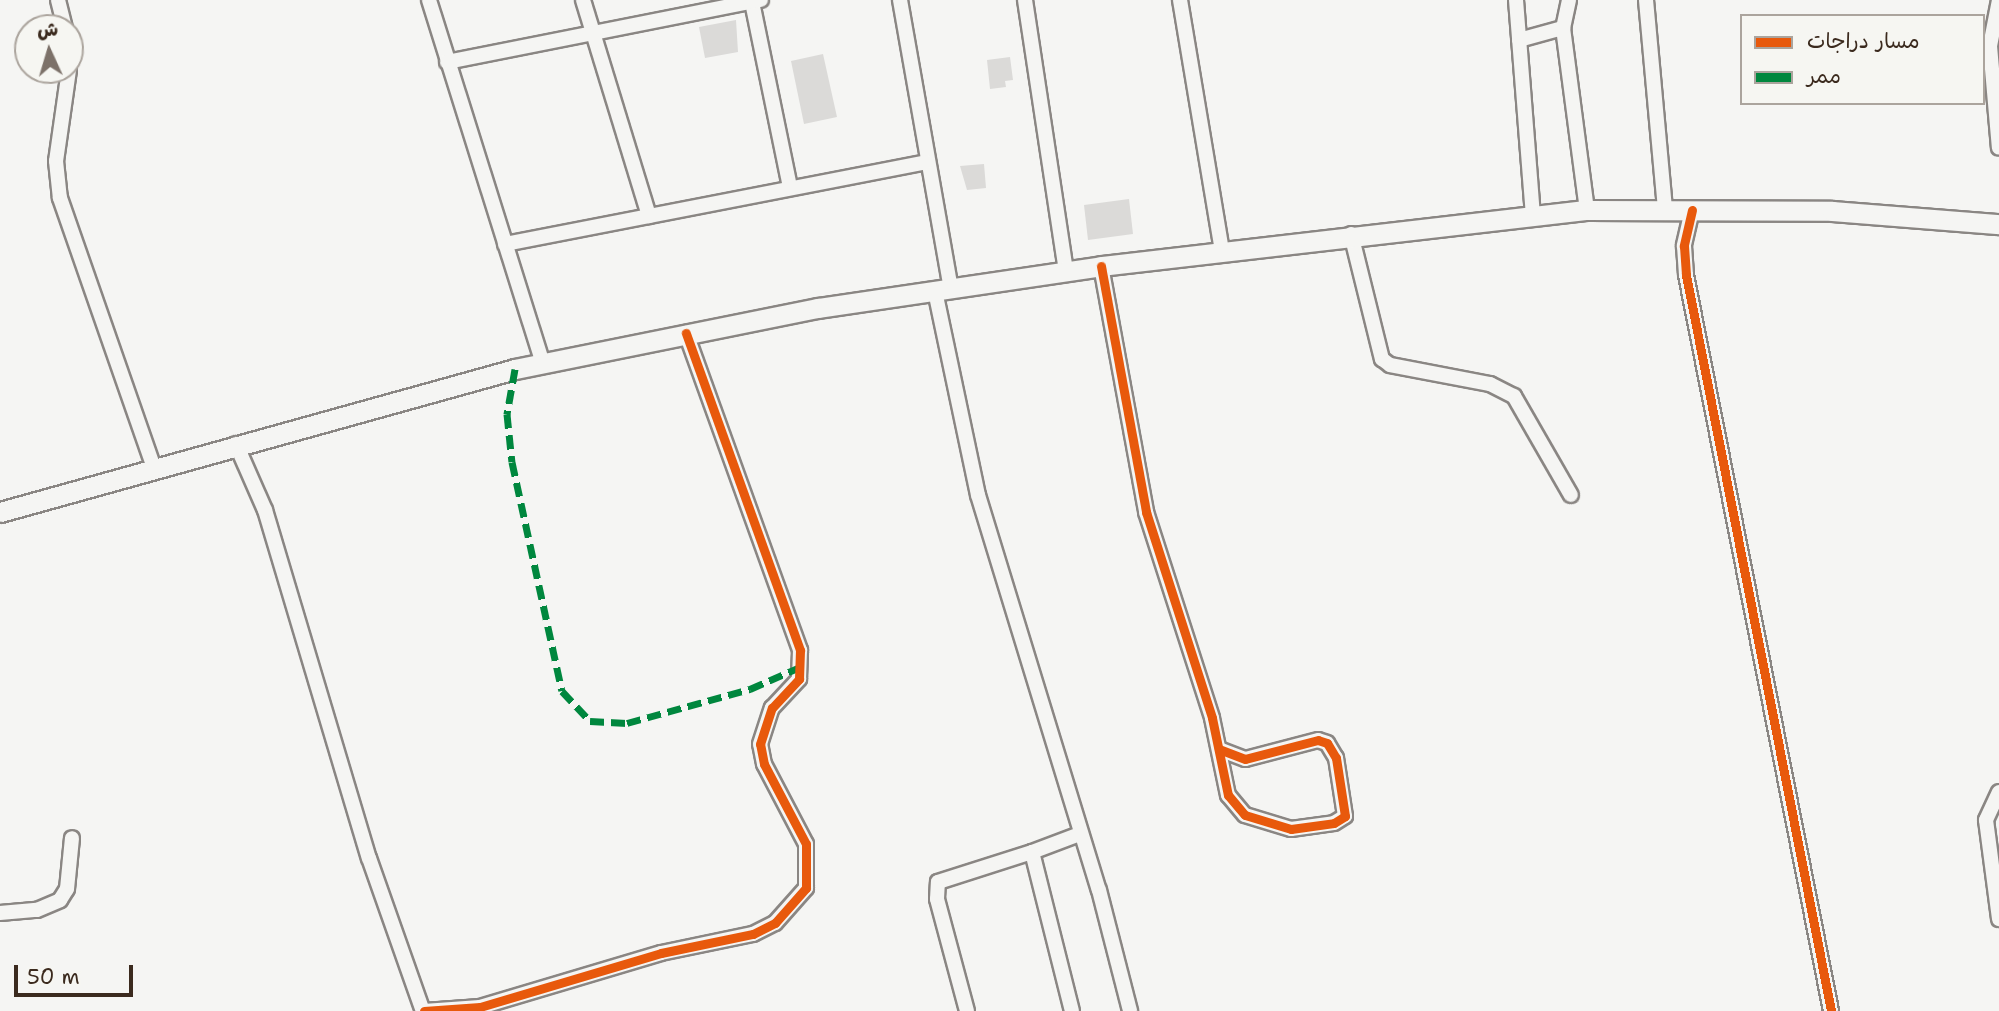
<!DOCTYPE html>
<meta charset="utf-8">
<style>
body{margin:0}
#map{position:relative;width:1999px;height:1011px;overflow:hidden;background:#f5f5f3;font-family:"Shantell Sans","Playpen Sans Arabic",sans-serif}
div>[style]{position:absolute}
.building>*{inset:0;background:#dbdad8}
.roads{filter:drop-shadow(2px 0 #8a8683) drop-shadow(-2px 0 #8a8683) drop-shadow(0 2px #8a8683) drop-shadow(0 -2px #8a8683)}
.street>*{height:14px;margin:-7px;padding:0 7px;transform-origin:7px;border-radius:7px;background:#f5f5f3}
.secondary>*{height:19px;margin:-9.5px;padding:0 9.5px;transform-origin:9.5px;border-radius:9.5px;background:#f5f5f3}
.quiet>*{height:7px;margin-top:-3.5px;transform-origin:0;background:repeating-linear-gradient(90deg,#00873e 0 14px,transparent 0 21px)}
.cycleway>*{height:9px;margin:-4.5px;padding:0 4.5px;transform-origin:4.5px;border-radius:4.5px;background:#e8590c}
span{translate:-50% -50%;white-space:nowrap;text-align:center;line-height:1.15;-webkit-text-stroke:5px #f6f6f2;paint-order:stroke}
.legend{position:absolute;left:1740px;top:14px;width:245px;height:91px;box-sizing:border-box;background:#f6f6f2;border:2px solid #aba49d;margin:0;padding:9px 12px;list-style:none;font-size:21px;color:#3b2a1e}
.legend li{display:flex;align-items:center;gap:14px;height:35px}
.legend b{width:35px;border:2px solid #aba49d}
.north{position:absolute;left:14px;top:14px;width:70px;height:70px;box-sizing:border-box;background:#f6f6f2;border:2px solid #aba49d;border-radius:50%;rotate:356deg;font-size:19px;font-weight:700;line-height:28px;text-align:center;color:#3b2a1e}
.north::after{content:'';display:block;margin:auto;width:24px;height:32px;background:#7c7169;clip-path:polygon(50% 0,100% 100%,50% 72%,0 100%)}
.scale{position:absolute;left:14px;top:965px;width:119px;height:32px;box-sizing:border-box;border:4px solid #3b2a1e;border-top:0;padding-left:9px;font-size:21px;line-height:24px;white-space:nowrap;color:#3b2a1e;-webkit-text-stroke:5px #f6f6f2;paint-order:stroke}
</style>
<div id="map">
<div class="building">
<i style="clip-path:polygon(736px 20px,738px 52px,705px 58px,699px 27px)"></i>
<i style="clip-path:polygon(823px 54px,837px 117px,804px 124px,791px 61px)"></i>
<i style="clip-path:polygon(1010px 57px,1013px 80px,1005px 81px,1006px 87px,990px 89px,987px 60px)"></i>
<i style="clip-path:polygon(984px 164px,986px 188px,967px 190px,960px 166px)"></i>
<i style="clip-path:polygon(1129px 199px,1133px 234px,1088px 240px,1084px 205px)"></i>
</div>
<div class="roads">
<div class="street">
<i style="left:58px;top:0;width:29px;rotate:76deg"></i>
<i style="left:429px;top:0;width:381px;rotate:72.6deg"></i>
<i style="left:583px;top:0;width:226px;rotate:73deg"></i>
<i style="left:900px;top:0;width:292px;rotate:80deg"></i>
<i style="left:1025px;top:0;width:274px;rotate:81.4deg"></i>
<i style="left:1180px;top:0;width:254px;rotate:80.5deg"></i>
<i style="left:1516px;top:0;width:215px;rotate:85.5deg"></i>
<i style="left:1569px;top:0;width:29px;rotate:102deg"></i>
<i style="left:1563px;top:28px;width:184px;rotate:82.5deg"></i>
<i style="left:1646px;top:0;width:211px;rotate:84.8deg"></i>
<i style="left:1999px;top:0;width:47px;rotate:101.1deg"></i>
<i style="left:1990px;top:46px;width:102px;rotate:85deg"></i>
<i style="left:752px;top:2px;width:189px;rotate:78.4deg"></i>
<i style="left:1519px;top:40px;width:46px;rotate:-15.3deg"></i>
<i style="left:447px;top:62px;width:320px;rotate:-11.2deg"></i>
<i style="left:69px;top:70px;width:92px;rotate:98.1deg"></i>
<i style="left:56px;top:161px;width:37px;rotate:84deg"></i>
<i style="left:60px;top:198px;width:286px;rotate:70.8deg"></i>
<i style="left:1692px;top:210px;width:37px;rotate:103deg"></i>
<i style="left:1684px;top:246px;width:29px;rotate:86deg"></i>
<i style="left:1686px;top:275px;width:750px;rotate:78.85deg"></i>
<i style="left:1351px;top:234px;width:129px;rotate:76.1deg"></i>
<i style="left:1382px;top:359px;width:10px;rotate:37deg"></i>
<i style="left:1390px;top:365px;width:102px;rotate:10.8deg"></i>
<i style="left:1490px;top:384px;width:27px;rotate:27deg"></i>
<i style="left:1514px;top:396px;width:114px;rotate:60.1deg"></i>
<i style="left:505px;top:244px;width:429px;rotate:-11deg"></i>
<i style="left:1101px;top:266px;width:250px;rotate:79.6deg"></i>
<i style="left:1146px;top:512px;width:216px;rotate:72.2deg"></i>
<i style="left:1212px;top:718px;width:79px;rotate:78.3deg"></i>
<i style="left:1228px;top:795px;width:26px;rotate:50deg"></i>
<i style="left:1245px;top:815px;width:48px;rotate:16.9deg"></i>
<i style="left:1291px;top:829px;width:43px;rotate:-7.9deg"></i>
<i style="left:1334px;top:823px;width:13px;rotate:-32deg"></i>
<i style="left:1345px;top:816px;width:59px;rotate:-98.8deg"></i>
<i style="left:1336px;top:758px;width:17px;rotate:-121deg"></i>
<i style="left:1327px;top:743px;width:9px;rotate:-162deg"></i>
<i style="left:1318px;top:740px;width:75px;rotate:165.4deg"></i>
<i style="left:1245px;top:759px;width:28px;rotate:-159deg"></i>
<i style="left:935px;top:291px;width:208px;rotate:78.1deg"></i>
<i style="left:978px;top:495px;width:413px;rotate:73deg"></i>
<i style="left:1099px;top:890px;width:125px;rotate:75.6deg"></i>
<i style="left:236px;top:444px;width:72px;rotate:66.3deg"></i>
<i style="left:265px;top:510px;width:363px;rotate:73.4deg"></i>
<i style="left:369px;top:858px;width:162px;rotate:70.6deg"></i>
<i style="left:1999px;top:792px;width:31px;rotate:115deg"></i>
<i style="left:1986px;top:820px;width:100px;rotate:82.5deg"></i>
<i style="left:1032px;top:852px;width:51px;rotate:-20.6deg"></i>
<i style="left:0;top:913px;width:37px;rotate:-5deg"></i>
<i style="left:37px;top:910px;width:25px;rotate:-23deg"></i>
<i style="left:60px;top:900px;width:13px;rotate:-58deg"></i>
<i style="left:67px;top:889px;width:51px;rotate:-84.4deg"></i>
<i style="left:424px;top:1011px;width:56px;rotate:-4.1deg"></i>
<i style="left:480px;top:1007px;width:189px;rotate:-16.6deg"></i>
<i style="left:661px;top:953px;width:94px;rotate:-11.7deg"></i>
<i style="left:753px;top:934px;width:25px;rotate:-27deg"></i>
<i style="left:775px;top:923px;width:47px;rotate:-48.5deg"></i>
<i style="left:806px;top:888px;width:44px;rotate:-90deg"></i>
<i style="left:806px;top:844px;width:90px;rotate:-117.7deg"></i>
<i style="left:764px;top:764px;width:20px;rotate:-101deg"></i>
<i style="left:760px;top:744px;width:38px;rotate:-72deg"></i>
<i style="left:772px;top:708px;width:40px;rotate:-47deg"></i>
<i style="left:799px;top:679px;width:29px;rotate:-88deg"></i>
<i style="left:800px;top:650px;width:337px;rotate:-109.8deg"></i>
<i style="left:967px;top:1011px;width:116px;rotate:-105deg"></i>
<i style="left:937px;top:899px;width:17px;rotate:-87deg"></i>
<i style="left:938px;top:882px;width:99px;rotate:-17.7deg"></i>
<i style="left:1032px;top:852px;width:164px;rotate:75.9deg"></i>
</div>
<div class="secondary">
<i style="left:0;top:512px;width:534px;rotate:-15.52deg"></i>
<i style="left:515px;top:369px;width:309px;rotate:-11.4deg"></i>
<i style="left:818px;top:308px;width:286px;rotate:-8.4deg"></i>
<i style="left:1101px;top:266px;width:489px;rotate:-6.6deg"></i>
<i style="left:1587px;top:210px;width:245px;rotate:0.2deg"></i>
<i style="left:1832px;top:211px;width:168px;rotate:4.5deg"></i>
</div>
</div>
<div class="quiet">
<i style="left:515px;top:369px;width:46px;rotate:100.1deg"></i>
<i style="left:507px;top:414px;width:48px;rotate:84.1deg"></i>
<i style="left:512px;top:462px;width:234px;rotate:77.7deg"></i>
<i style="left:562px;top:691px;width:41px;rotate:47deg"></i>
<i style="left:590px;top:721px;width:37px;rotate:3deg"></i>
<i style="left:627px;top:723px;width:128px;rotate:-15.5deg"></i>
<i style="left:750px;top:689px;width:55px;rotate:-23.7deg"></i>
</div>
<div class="cycleway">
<i style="left:1692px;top:210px;width:37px;rotate:103deg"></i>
<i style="left:1684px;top:246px;width:29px;rotate:86deg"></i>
<i style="left:1686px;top:275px;width:750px;rotate:78.85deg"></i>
<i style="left:1101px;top:266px;width:250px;rotate:79.6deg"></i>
<i style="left:1146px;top:512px;width:216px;rotate:72.2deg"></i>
<i style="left:1212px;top:718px;width:79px;rotate:78.3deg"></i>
<i style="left:1228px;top:795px;width:26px;rotate:50deg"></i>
<i style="left:1245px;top:815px;width:48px;rotate:16.9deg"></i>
<i style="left:1291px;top:829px;width:43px;rotate:-7.9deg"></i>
<i style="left:1334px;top:823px;width:13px;rotate:-32deg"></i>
<i style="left:1345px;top:816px;width:59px;rotate:-98.8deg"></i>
<i style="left:1336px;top:758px;width:17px;rotate:-121deg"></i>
<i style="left:1327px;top:743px;width:9px;rotate:-162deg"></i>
<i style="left:1318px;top:740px;width:75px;rotate:165.4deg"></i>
<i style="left:1245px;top:759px;width:28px;rotate:-159deg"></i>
<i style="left:424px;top:1011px;width:56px;rotate:-4.1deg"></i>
<i style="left:480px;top:1007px;width:189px;rotate:-16.6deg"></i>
<i style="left:661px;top:953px;width:94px;rotate:-11.7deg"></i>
<i style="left:753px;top:934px;width:25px;rotate:-27deg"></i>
<i style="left:775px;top:923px;width:47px;rotate:-48.5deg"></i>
<i style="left:806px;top:888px;width:44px;rotate:-90deg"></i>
<i style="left:806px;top:844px;width:90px;rotate:-117.7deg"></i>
<i style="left:764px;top:764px;width:20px;rotate:-101deg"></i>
<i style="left:760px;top:744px;width:38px;rotate:-72deg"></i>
<i style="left:772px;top:708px;width:40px;rotate:-47deg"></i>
<i style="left:799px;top:679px;width:29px;rotate:-88deg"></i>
<i style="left:800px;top:650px;width:337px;rotate:-109.8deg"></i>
</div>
<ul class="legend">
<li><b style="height:9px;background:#e8590c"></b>مسار دراجات</li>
<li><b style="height:9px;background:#00873e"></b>ممر</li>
</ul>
<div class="north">ش</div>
<div class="scale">50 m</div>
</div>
